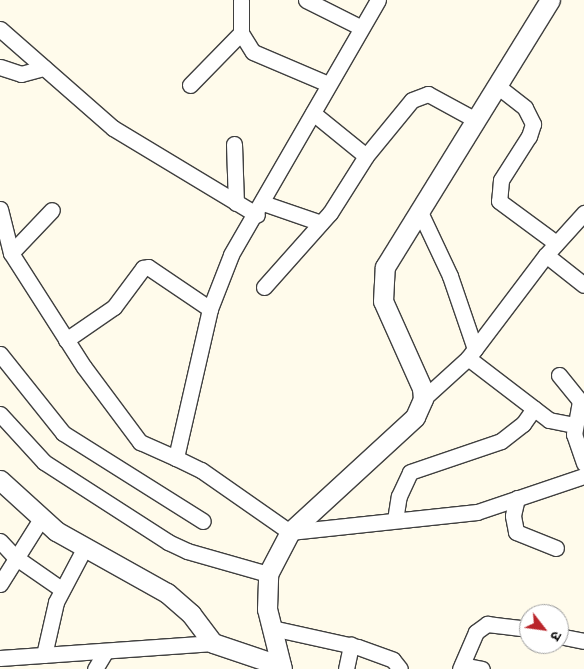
<!DOCTYPE html>
<meta charset="utf-8">
<style>
body{margin:0}
#map{position:relative;width:584px;height:669px;overflow:hidden;background:#fffbeb;font-family:Merriweather,"Noto Sans Devanagari",serif}
div>[style]{position:absolute}
.roads{filter:drop-shadow(1px 0 #3f3f3f) drop-shadow(-1px 0 #3f3f3f) drop-shadow(0 1px #3f3f3f) drop-shadow(0 -1px #3f3f3f)}
.minor>*{height:15px;margin:-7.5px;padding:0 7.5px;transform-origin:7.5px;border-radius:7.5px;background:#fff}
.tertiary>*{height:19px;margin:-9.5px;padding:0 9.5px;transform-origin:9.5px;border-radius:9.5px;background:#fff}
span{translate:-50% -50%;white-space:nowrap;text-align:center;line-height:1.15;-webkit-text-stroke:5px #fff;paint-order:stroke}
.north{position:absolute;left:519px;top:604px;width:50px;height:50px;box-sizing:border-box;background:#fff;border:1px solid #9e9e9e;border-radius:50%;rotate:120deg;font-size:14px;font-weight:700;line-height:20px;text-align:center;color:#0c0c0c}
.north::after{content:'';display:block;margin:auto;width:18px;height:22px;background:#ba252b;clip-path:polygon(50% 0,100% 100%,50% 72%,0 100%)}
</style>
<div id="map">
<div class="roads">
<div class="minor">
<i style="left:241px;top:0;width:33px;rotate:90deg"></i>
<i style="left:241px;top:33px;width:22px;rotate:58deg"></i>
<i style="left:253px;top:52px;width:82px;rotate:23.1deg"></i>
<i style="left:306px;top:0;width:60px;rotate:26.6deg"></i>
<i style="left:378px;top:0;width:294px;rotate:120deg"></i>
<i style="left:231px;top:255px;width:58px;rotate:111.3deg"></i>
<i style="left:210px;top:309px;width:153px;rotate:102.9deg"></i>
<i style="left:176px;top:458px;width:28px;rotate:26deg"></i>
<i style="left:201px;top:470px;width:108px;rotate:34.9deg"></i>
<i style="left:290px;top:532px;width:188px;rotate:-6.1deg"></i>
<i style="left:477px;top:512px;width:113px;rotate:-18.6deg"></i>
<i style="left:0;top:29px;width:150px;rotate:41.2deg"></i>
<i style="left:113px;top:128px;width:168px;rotate:31.1deg"></i>
<i style="left:0;top:67px;width:22px;rotate:18deg"></i>
<i style="left:21px;top:74px;width:24px;rotate:-15deg"></i>
<i style="left:190px;top:85px;width:73px;rotate:-45.6deg"></i>
<i style="left:496px;top:85px;width:37px;rotate:38deg"></i>
<i style="left:525px;top:108px;width:18px;rotate:63deg"></i>
<i style="left:533px;top:124px;width:13px;rotate:108deg"></i>
<i style="left:529px;top:136px;width:52px;rotate:122.5deg"></i>
<i style="left:501px;top:180px;width:21px;rotate:95deg"></i>
<i style="left:499px;top:201px;width:71px;rotate:36.4deg"></i>
<i style="left:313px;top:113px;width:68px;rotate:39.1deg"></i>
<i style="left:234px;top:144px;width:59px;rotate:88.1deg"></i>
<i style="left:263px;top:203px;width:61px;rotate:19deg"></i>
<i style="left:0;top:209px;width:45px;rotate:76deg"></i>
<i style="left:11px;top:253px;width:135px;rotate:57.4deg"></i>
<i style="left:84px;top:367px;width:94px;rotate:53.3deg"></i>
<i style="left:140px;top:442px;width:39px;rotate:24deg"></i>
<i style="left:419px;top:210px;width:73px;rotate:64.8deg"></i>
<i style="left:450px;top:276px;width:77px;rotate:71.1deg"></i>
<i style="left:11px;top:253px;width:59px;rotate:-46.4deg"></i>
<i style="left:546px;top:255px;width:48px;rotate:38.3deg"></i>
<i style="left:264px;top:287px;width:99px;rotate:-48.3deg"></i>
<i style="left:330px;top:213px;width:67px;rotate:-57.7deg"></i>
<i style="left:366px;top:156px;width:72px;rotate:-50.6deg"></i>
<i style="left:412px;top:100px;width:17px;rotate:-21deg"></i>
<i style="left:428px;top:94px;width:52px;rotate:28.5deg"></i>
<i style="left:66px;top:340px;width:58px;rotate:-34.5deg"></i>
<i style="left:114px;top:307px;width:49px;rotate:-53.4deg"></i>
<i style="left:143px;top:268px;width:5px;rotate:-11deg"></i>
<i style="left:148px;top:267px;width:75px;rotate:34.1deg"></i>
<i style="left:0;top:354px;width:101px;rotate:51.4deg"></i>
<i style="left:63px;top:433px;width:165px;rotate:32.2deg"></i>
<i style="left:468px;top:358px;width:102px;rotate:37.4deg"></i>
<i style="left:549px;top:420px;width:25px;rotate:11deg"></i>
<i style="left:559px;top:375px;width:33px;rotate:51deg"></i>
<i style="left:580px;top:401px;width:34px;rotate:100deg"></i>
<i style="left:574px;top:434px;width:31px;rotate:71deg"></i>
<i style="left:423px;top:399px;width:61px;rotate:-42.3deg"></i>
<i style="left:468px;top:358px;width:129px;rotate:-52.9deg"></i>
<i style="left:546px;top:255px;width:57px;rotate:-47.9deg"></i>
<i style="left:0;top:414px;width:65px;rotate:47.5deg"></i>
<i style="left:44px;top:462px;width:148px;rotate:32.8deg"></i>
<i style="left:168px;top:542px;width:21px;rotate:25deg"></i>
<i style="left:187px;top:551px;width:84px;rotate:15.9deg"></i>
<i style="left:517px;top:498px;width:18px;rotate:103deg"></i>
<i style="left:513px;top:516px;width:16px;rotate:79deg"></i>
<i style="left:516px;top:532px;width:43px;rotate:21.8deg"></i>
<i style="left:395px;top:520px;width:24px;rotate:-81deg"></i>
<i style="left:399px;top:496px;width:26px;rotate:-65deg"></i>
<i style="left:410px;top:472px;width:96px;rotate:-18.8deg"></i>
<i style="left:501px;top:441px;width:28px;rotate:-38deg"></i>
<i style="left:523px;top:424px;width:19px;rotate:-55deg"></i>
<i style="left:0;top:541px;width:22px;rotate:47deg"></i>
<i style="left:15px;top:557px;width:56px;rotate:34.8deg"></i>
<i style="left:0;top:584px;width:77px;rotate:-57.8deg"></i>
<i style="left:272px;top:628px;width:88px;rotate:12.5deg"></i>
<i style="left:358px;top:647px;width:37px;rotate:20deg"></i>
<i style="left:393px;top:660px;width:11px;rotate:52deg"></i>
<i style="left:559px;top:636px;width:25px;rotate:11deg"></i>
<i style="left:44px;top:655px;width:54px;rotate:-77.2deg"></i>
<i style="left:56px;top:602px;width:60px;rotate:-62.2deg"></i>
<i style="left:0;top:658px;width:214px;rotate:-4deg"></i>
<i style="left:462px;top:665px;width:20px;rotate:11deg"></i>
<i style="left:95px;top:669px;width:21px;rotate:-59deg"></i>
<i style="left:346px;top:669px;width:25px;rotate:-78deg"></i>
<i style="left:460px;top:669px;width:40px;rotate:-66.6deg"></i>
<i style="left:476px;top:632px;width:14px;rotate:-36deg"></i>
<i style="left:487px;top:624px;width:42px;rotate:6.8deg"></i>
</div>
<div class="tertiary">
<i style="left:0;top:480px;width:76px;rotate:42.3deg"></i>
<i style="left:56px;top:531px;width:127px;rotate:29.2deg"></i>
<i style="left:167px;top:593px;width:32px;rotate:41deg"></i>
<i style="left:191px;top:614px;width:36px;rotate:53deg"></i>
<i style="left:213px;top:643px;width:72px;rotate:18.7deg"></i>
<i style="left:282px;top:669px;width:62px;rotate:-104deg"></i>
<i style="left:267px;top:609px;width:35px;rotate:-88deg"></i>
<i style="left:268px;top:574px;width:47px;rotate:-62.4deg"></i>
<i style="left:290px;top:532px;width:170px;rotate:-42.6deg"></i>
<i style="left:415px;top:417px;width:20px;rotate:-66deg"></i>
<i style="left:423px;top:399px;width:11px;rotate:-95deg"></i>
<i style="left:422px;top:388px;width:95px;rotate:-114.1deg"></i>
<i style="left:383px;top:301px;width:34px;rotate:-87deg"></i>
<i style="left:385px;top:267px;width:314px;rotate:-58.3deg"></i>
</div>
</div>
<div class="north">उ</div>
</div>
